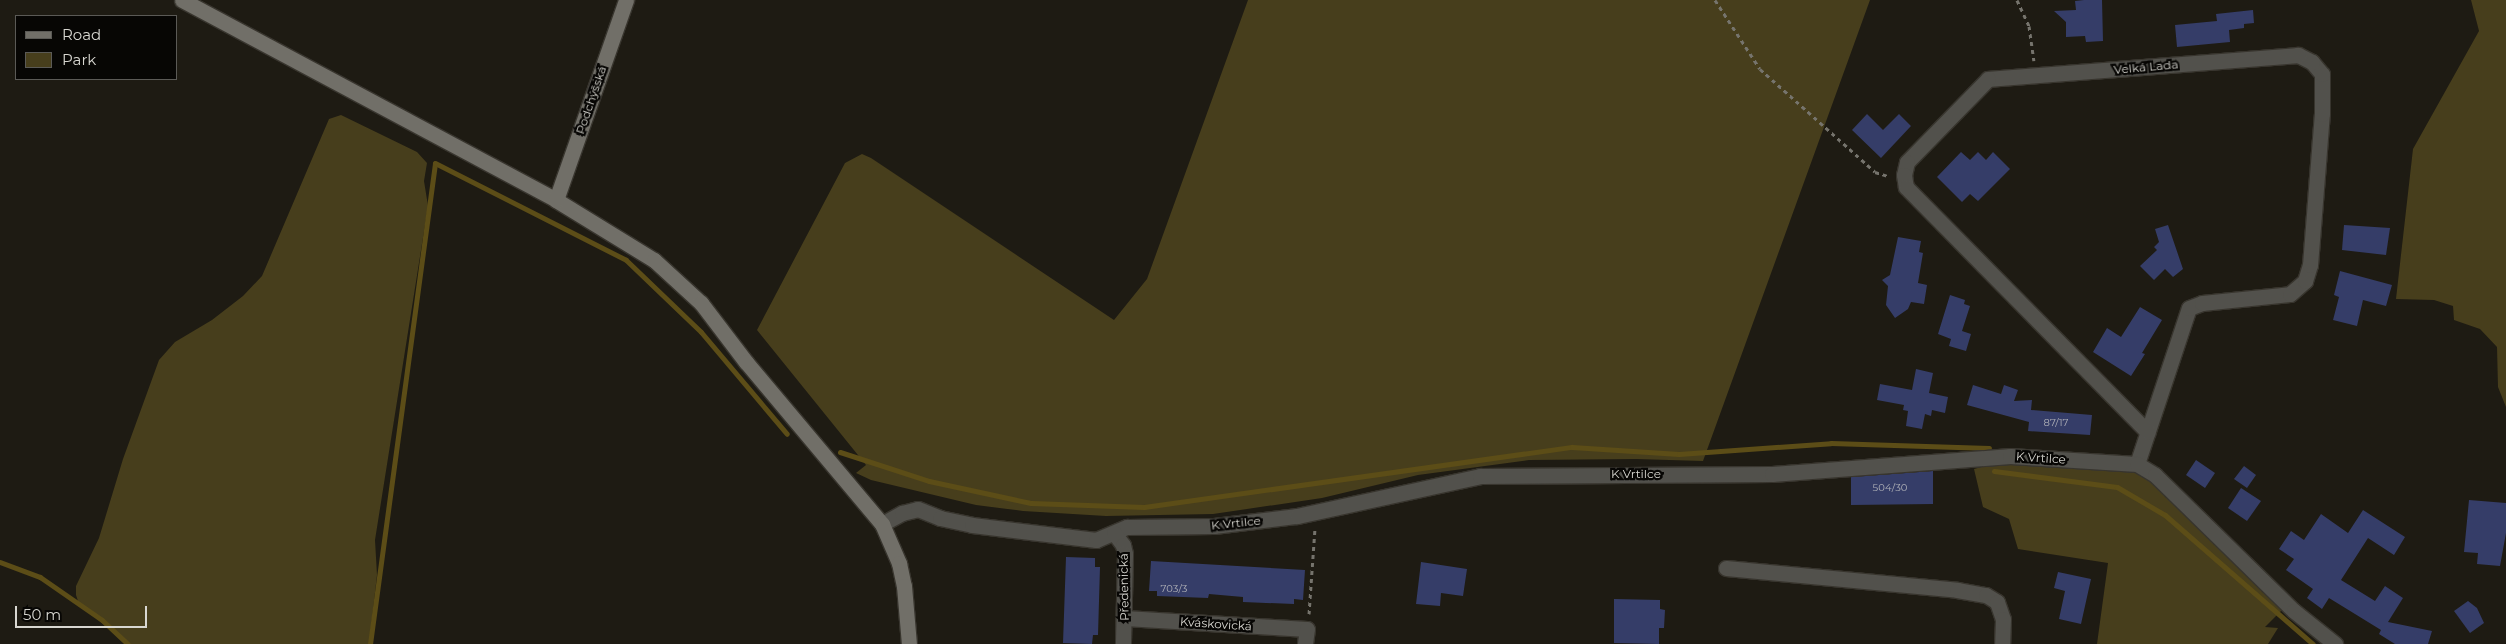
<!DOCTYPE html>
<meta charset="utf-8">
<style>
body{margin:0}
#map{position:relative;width:2506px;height:644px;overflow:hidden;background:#1e1b13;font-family:Montserrat,sans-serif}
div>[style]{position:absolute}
.green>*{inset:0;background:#473e1c}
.stream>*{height:5px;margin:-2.5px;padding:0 2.5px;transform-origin:2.5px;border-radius:2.5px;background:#5c4d17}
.building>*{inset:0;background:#353d68}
.path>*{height:3px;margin-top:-1.5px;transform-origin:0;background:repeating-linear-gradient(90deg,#76746d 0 4px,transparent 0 8px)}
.roads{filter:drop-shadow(1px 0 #38352e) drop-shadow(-1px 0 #38352e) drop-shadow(0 1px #38352e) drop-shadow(0 -1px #38352e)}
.street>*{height:15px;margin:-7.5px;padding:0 7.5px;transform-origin:7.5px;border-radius:7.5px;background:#52514c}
.secondary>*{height:15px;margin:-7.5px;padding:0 7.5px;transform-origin:7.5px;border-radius:7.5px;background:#716f68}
span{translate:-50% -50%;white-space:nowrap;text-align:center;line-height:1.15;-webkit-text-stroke:4.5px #070604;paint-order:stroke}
.number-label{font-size:10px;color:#afb0b7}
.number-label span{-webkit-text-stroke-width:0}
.street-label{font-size:12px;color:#d8d7d1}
.legend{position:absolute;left:15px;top:15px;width:162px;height:65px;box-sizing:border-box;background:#070604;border:1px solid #5b5a56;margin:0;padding:6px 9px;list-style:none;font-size:15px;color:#d8d7d1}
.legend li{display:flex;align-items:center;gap:10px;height:25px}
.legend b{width:25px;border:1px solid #5b5a56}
.scale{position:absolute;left:15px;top:606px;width:132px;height:22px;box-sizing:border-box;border:2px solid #d8d7d1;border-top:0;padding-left:6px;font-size:15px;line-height:18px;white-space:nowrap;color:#d8d7d1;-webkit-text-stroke:4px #070604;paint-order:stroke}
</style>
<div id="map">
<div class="green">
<i style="clip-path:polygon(1248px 0,1870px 0,1703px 461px,1636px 459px,1529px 460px,1418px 475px,1322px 498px,1213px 514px,1106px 516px,1023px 511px,976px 505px,871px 480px,856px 473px,866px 465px,757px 330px,845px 163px,862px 154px,871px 158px,1114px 320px,1147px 279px)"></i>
<i style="clip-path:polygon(2471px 0,2506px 0,2506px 407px,2498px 387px,2497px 347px,2480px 329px,2454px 320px,2453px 306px,2434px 300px,2396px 299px,2413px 149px,2479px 31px)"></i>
<i style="clip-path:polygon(341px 115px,417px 152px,427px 163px,424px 181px,428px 206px,375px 540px,377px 575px,369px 644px,127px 644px,79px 604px,76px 595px,76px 586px,99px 538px,123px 459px,159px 360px,175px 342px,212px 320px,243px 296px,262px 276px,329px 119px)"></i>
<i style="clip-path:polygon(2004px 461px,2109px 462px,2140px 473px,2161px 490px,2283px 609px,2265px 627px,2278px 628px,2268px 644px,2097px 644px,2108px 563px,2018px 549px,2009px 519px,1983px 507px,1974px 469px)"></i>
</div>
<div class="stream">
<i style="left:840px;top:452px;width:94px;rotate:18deg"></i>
<i style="left:929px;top:481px;width:104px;rotate:12.2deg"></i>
<i style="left:1031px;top:503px;width:113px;rotate:2deg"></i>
<i style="left:1144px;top:507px;width:432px;rotate:-8deg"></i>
<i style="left:1572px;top:447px;width:107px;rotate:3.7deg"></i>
<i style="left:1679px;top:454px;width:152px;rotate:-4.1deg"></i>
<i style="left:1831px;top:443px;width:158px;rotate:1.8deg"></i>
<i style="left:1994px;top:471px;width:124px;rotate:7.4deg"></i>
<i style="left:2117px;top:487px;width:56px;rotate:30.3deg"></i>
<i style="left:2165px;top:515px;width:196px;rotate:41.1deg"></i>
<i style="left:0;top:562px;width:43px;rotate:20.6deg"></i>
<i style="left:40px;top:577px;width:75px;rotate:34.7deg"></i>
<i style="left:102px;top:620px;width:35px;rotate:43deg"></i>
<i style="left:370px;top:644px;width:485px;rotate:-82.3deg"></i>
<i style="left:435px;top:163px;width:214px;rotate:26.9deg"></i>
<i style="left:626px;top:260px;width:104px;rotate:43.8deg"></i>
<i style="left:701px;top:332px;width:133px;rotate:49.9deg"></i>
</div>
<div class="building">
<i style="clip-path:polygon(2084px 0,2102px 0,2103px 41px,2086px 42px,2085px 36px,2066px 37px,2066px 22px,2054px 11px,2076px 10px,2075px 1px)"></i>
<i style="clip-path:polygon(2253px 10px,2254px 23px,2244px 24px,2244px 28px,2229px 30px,2230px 42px,2177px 47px,2175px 25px,2217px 21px,2216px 14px)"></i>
<i style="clip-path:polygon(1867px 114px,1883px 130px,1899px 114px,1911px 126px,1881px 158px,1852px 130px)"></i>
<i style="clip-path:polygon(1961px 152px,1970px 160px,1978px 152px,1986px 160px,1993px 152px,2010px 169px,1978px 201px,1970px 194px,1962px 202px,1937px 177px)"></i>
<i style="clip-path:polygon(2168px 225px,2183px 269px,2173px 277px,2165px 269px,2154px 280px,2140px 266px,2157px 250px,2154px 247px,2159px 242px,2155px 229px)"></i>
<i style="clip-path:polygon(2344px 225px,2390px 228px,2386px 255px,2342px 250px)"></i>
<i style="clip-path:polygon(1898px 237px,1921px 241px,1919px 252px,1923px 253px,1918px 283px,1927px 285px,1924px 304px,1911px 302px,1908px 309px,1895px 318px,1886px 305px,1888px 286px,1882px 280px,1890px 275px)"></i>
<i style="clip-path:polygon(2340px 271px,2392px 285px,2386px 306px,2363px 300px,2357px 326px,2333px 320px,2339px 297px,2334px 295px)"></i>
<i style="clip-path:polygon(1950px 295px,1965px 300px,1964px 304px,1970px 306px,1962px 331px,1971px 334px,1966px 351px,1949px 346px,1951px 339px,1938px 334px)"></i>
<i style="clip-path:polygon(2140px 307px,2162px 320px,2142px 353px,2145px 354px,2131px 376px,2093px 352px,2107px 328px,2121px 337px)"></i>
<i style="clip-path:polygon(1916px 369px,1933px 373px,1929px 393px,1948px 397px,1945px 413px,1932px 410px,1931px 416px,1925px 414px,1922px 429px,1906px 426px,1908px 411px,1903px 410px,1904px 405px,1877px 400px,1880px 384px,1912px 390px)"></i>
<i style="clip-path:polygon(1973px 385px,2001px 394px,2004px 385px,2018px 390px,2014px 401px,2032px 400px,2031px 410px,2092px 415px,2090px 435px,2028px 431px,2029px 422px,1967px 405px)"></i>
<i style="clip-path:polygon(2196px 460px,2215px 473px,2205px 488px,2186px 475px)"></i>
<i style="clip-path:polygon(2244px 466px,2256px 475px,2247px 488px,2234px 479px)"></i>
<i style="clip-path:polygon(1933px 471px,1933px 504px,1851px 505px,1851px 477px)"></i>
<i style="clip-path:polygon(2241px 488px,2261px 501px,2247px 521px,2228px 508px)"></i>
<i style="clip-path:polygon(2469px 500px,2506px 503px,2506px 533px,2500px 566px,2477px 564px,2478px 553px,2464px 552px)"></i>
<i style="clip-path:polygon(2363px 510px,2405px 537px,2394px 555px,2368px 538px,2341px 580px,2375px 601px,2385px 586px,2403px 598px,2388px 622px,2432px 631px,2428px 644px,2395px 644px,2379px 634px,2381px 630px,2329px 598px,2322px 609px,2307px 598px,2313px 589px,2286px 570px,2294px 559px,2279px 549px,2291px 531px,2304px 540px,2321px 514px,2348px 533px)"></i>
<i style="clip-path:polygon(1066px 557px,1095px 558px,1095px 567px,1100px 567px,1098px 635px,1093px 635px,1092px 644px,1063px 643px)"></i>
<i style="clip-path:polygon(1151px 561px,1305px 570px,1303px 600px,1294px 599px,1294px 604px,1243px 602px,1243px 597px,1209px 594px,1208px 598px,1157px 596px,1157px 591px,1149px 591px)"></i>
<i style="clip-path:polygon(1421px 562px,1467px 569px,1463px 596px,1441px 593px,1440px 606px,1416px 604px)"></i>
<i style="clip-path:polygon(2058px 572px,2091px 579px,2081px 624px,2059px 619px,2065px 591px,2054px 588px)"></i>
<i style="clip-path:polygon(1614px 599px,1660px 600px,1660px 609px,1665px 610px,1664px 628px,1659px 628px,1659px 644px,1614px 643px)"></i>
<i style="clip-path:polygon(2468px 601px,2477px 608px,2484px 623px,2470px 633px,2454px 611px)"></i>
</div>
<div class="path">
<i style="left:1715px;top:0;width:82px;rotate:56.9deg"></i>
<i style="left:1760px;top:69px;width:154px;rotate:41.8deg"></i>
<i style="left:1875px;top:172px;width:14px;rotate:17deg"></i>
<i style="left:2017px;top:0;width:29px;rotate:65deg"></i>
<i style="left:2029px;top:26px;width:35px;rotate:82deg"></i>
<i style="left:1309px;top:614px;width:86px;rotate:-86deg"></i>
</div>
<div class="roads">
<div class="street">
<i style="left:2137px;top:464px;width:164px;rotate:-71.6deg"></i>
<i style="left:2189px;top:308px;width:14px;rotate:-21deg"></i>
<i style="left:2202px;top:303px;width:88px;rotate:-5.8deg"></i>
<i style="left:2290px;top:294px;width:20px;rotate:-41deg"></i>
<i style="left:2305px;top:281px;width:17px;rotate:-73deg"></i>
<i style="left:2310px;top:265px;width:151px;rotate:-85.5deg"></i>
<i style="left:2322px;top:114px;width:40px;rotate:-90deg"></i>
<i style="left:2322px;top:74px;width:16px;rotate:-130deg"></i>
<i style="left:2312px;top:62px;width:16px;rotate:-153deg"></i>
<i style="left:2298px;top:55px;width:311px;rotate:175.6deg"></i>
<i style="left:1988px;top:79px;width:116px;rotate:134.3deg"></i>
<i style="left:1907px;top:162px;width:13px;rotate:103deg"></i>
<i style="left:1904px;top:175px;width:12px;rotate:81deg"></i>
<i style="left:1906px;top:187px;width:344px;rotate:45.4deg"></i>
<i style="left:882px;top:524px;width:23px;rotate:-29deg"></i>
<i style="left:902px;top:513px;width:16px;rotate:-14deg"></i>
<i style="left:918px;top:509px;width:24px;rotate:22deg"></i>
<i style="left:940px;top:518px;width:33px;rotate:12deg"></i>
<i style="left:972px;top:525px;width:125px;rotate:6.9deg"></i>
<i style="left:1096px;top:540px;width:34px;rotate:-23deg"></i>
<i style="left:1127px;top:527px;width:87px;rotate:-0.7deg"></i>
<i style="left:1214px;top:526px;width:84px;rotate:-6.9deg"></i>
<i style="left:1297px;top:516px;width:187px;rotate:-12.3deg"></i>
<i style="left:1480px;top:476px;width:292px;rotate:-0.4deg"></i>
<i style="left:1772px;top:474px;width:239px;rotate:-4.3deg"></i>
<i style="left:2010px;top:456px;width:127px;rotate:3.6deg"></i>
<i style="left:2137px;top:464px;width:21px;rotate:31deg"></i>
<i style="left:2155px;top:475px;width:194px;rotate:44.4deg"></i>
<i style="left:2294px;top:611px;width:53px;rotate:38.8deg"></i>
<i style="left:1114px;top:533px;width:15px;rotate:53deg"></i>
<i style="left:1123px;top:545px;width:9px;rotate:77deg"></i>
<i style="left:1125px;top:554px;width:90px;rotate:91.3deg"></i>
<i style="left:1726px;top:568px;width:232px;rotate:5.4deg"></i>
<i style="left:1957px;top:590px;width:29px;rotate:10deg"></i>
<i style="left:1986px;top:595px;width:13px;rotate:32deg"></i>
<i style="left:1997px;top:602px;width:18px;rotate:71deg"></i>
<i style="left:2003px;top:619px;width:25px;rotate:92deg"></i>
<i style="left:1125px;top:618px;width:182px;rotate:3.5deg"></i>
<i style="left:1307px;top:629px;width:15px;rotate:98deg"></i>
</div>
<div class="secondary">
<i style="left:182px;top:0;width:424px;rotate:28.1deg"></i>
<i style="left:556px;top:200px;width:115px;rotate:31.5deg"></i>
<i style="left:654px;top:260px;width:64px;rotate:42.5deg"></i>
<i style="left:701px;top:303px;width:74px;rotate:52.7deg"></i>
<i style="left:746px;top:362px;width:212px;rotate:50deg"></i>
<i style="left:882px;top:524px;width:43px;rotate:66.4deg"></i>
<i style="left:899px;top:563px;width:24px;rotate:78deg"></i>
<i style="left:904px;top:586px;width:58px;rotate:85.1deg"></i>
<i style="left:556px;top:200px;width:212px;rotate:-70.7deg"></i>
</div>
</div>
<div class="number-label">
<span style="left:2056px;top:423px">87/17</span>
<span style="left:1890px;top:488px">504/30</span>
<span style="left:1174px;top:589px">703/3</span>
</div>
<div class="street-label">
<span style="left:2146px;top:67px;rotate:-5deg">Velká Lada</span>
<span style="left:591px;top:100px;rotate:-71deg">Podchýšská</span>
<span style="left:2041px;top:458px;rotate:4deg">K Vrtilce</span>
<span style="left:1636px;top:474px">K Vrtilce</span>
<span style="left:1236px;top:523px;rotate:-6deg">K Vrtilce</span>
<span style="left:1124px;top:587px;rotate:-91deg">Předenická</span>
<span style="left:1216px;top:624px;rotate:4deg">Kváskovická</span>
</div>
<ul class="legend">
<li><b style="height:6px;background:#716f68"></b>Road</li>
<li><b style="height:14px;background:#473e1c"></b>Park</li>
</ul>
<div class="scale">50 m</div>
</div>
